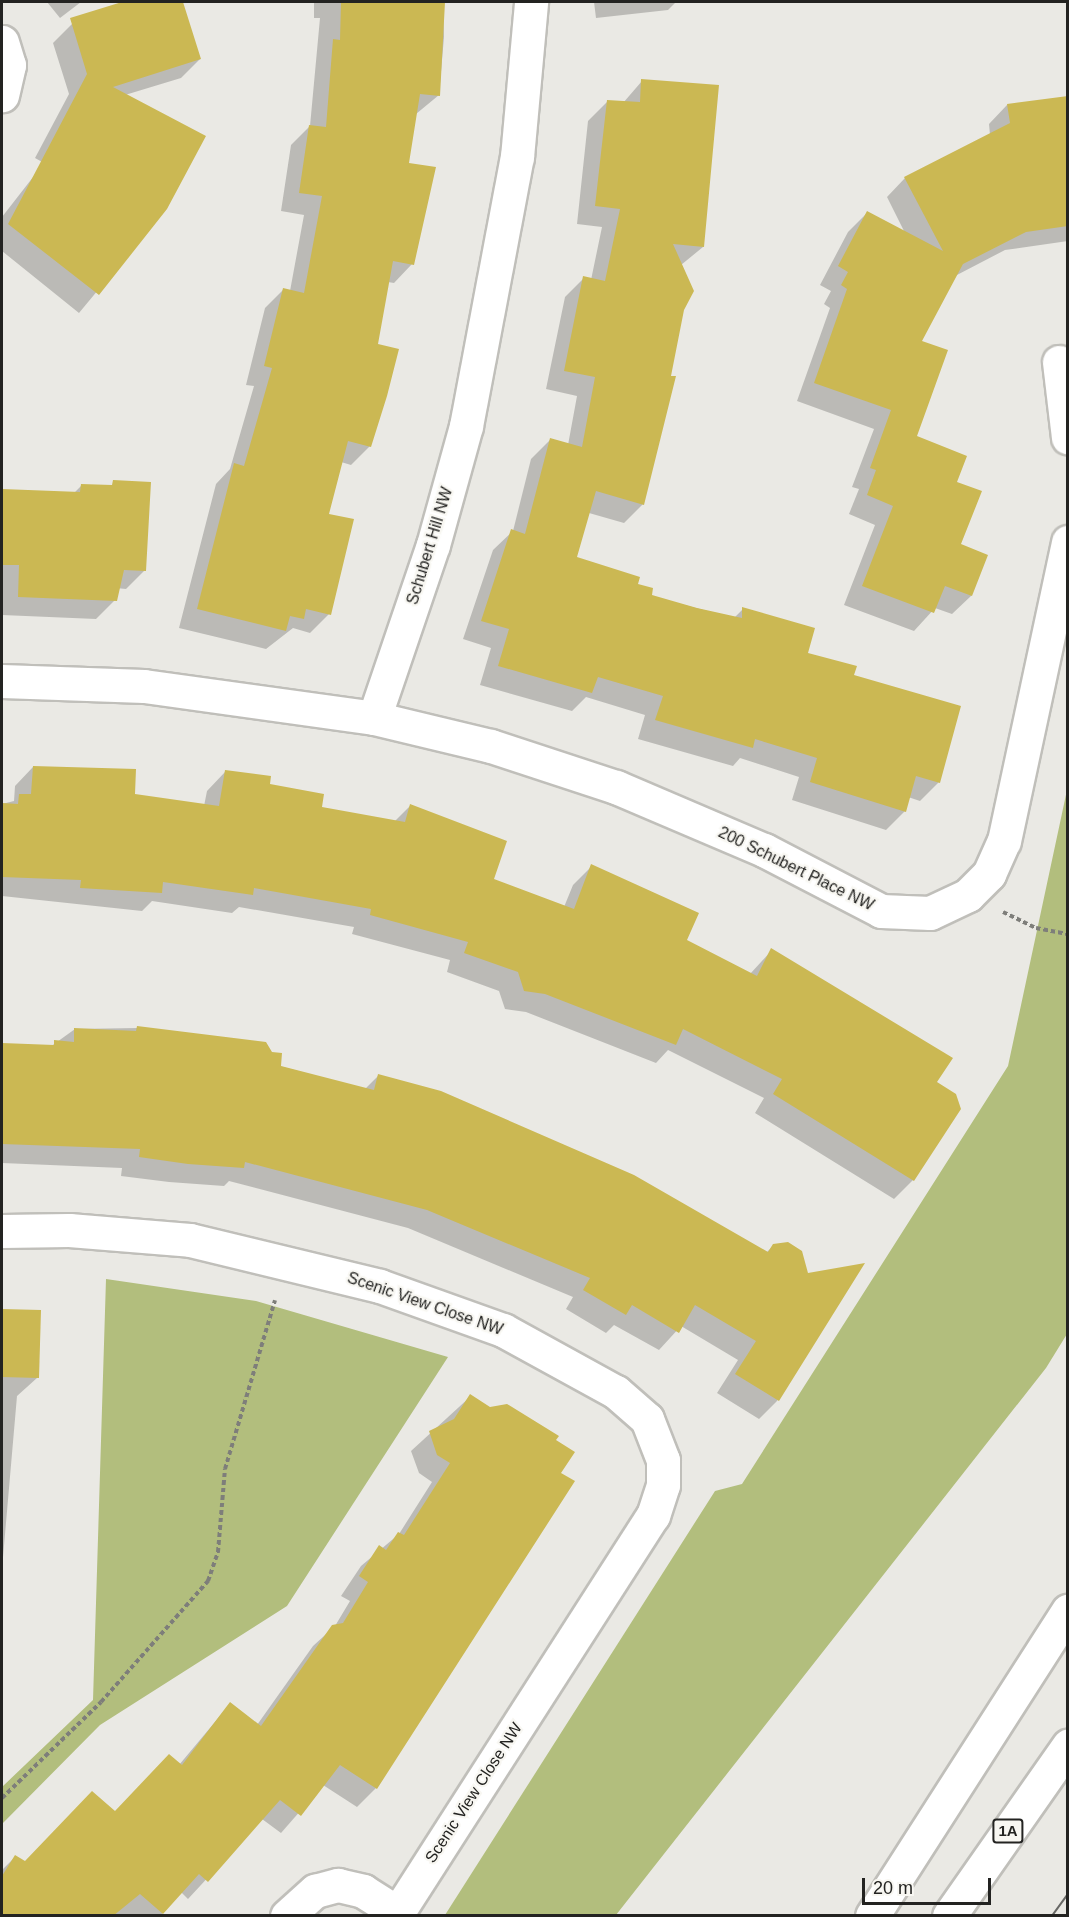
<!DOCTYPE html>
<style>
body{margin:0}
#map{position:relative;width:1069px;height:1917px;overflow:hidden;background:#eae9e4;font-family:Arial,sans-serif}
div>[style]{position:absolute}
.green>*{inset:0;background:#b2be7d}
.shadow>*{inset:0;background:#0003}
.building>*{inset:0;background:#cbb853}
.path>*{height:4px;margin-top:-2px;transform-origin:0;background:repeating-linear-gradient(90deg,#7e7e7a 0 4.5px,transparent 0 7.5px)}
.roads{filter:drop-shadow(2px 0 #c0bfba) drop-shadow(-2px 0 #c0bfba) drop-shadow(0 2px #c0bfba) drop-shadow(0 -2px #c0bfba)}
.street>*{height:33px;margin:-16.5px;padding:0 16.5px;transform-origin:16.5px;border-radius:16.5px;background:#fff}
.highway>*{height:33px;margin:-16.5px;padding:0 16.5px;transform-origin:16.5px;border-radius:16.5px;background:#fff}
.tram>*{height:1.5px;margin:-0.75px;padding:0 0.75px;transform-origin:0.75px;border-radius:0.75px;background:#686865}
span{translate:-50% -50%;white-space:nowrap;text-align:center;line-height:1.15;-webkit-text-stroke:4.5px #f8f7f2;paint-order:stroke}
.shield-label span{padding:2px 4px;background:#f8f7f2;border:2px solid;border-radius:4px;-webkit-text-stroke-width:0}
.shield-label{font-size:15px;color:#232321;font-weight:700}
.street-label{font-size:16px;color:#232321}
.frame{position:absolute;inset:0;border:3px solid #232321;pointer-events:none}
.scale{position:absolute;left:862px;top:1878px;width:129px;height:27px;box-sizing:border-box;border:3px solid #232321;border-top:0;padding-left:8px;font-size:18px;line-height:21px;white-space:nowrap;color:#232321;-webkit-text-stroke:4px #f8f7f2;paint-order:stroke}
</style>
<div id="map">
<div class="green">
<i style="clip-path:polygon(1067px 790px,1067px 1334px,1046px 1368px,616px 1915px,445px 1915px,715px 1491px,742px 1484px,1008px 1066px)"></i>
<i style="clip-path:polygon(106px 1279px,256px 1301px,448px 1357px,287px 1606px,100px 1725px,2px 1824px,2px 1787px,93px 1700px)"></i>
</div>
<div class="shadow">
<i style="clip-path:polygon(47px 2px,81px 2px,60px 18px)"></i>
<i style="clip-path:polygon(145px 2px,182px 2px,200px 59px,181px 78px,125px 95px,166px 208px,79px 313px,2px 251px,2px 217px,44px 163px,35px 158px,69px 94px,53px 43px,72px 24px)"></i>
<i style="clip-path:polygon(314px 2px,443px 2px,444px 37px,439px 95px,416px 114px,408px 164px,412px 264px,394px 283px,388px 282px,376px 345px,370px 446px,351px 465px,341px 462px,327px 515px,329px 614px,310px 633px,293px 628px,266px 649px,179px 628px,216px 484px,230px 469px,254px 386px,246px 385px,265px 308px,284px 289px,290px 291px,304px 215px,281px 211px,291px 145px,310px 126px,320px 18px,314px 18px)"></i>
<i style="clip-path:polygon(594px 2px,676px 2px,668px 10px,596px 18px)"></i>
<i style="clip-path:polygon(642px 81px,703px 247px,681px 265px,682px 309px,643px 504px,624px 523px,589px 513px,575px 558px,650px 596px,734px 618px,743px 609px,806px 654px,852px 676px,939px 782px,920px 801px,908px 797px,905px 811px,886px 830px,792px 800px,799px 777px,740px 758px,733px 766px,638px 739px,645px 715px,586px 697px,572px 711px,480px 685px,491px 648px,463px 639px,493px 550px,513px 531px,531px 459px,550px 440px,568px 445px,577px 396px,546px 389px,565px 297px,584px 278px,591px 280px,602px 227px,577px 224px,588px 121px,607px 102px,623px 103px)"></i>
<i style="clip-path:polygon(1068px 97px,1068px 241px,1005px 250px,955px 276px,920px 342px,915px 437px,955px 483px,959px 545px,986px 555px,971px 596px,952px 614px,935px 608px,914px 631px,844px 605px,875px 525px,849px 514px,859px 489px,852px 487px,874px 429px,797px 401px,830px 308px,824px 304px,831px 291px,820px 285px,848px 232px,867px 213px,905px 233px,887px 197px,905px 178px,990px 135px,989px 124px,1007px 105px)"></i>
<i style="clip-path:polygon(2px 286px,3px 313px,2px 314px)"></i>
<i style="clip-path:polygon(149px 484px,145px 570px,126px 589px,116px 588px,115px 600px,96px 619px,2px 615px,2px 490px,74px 493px,81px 486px)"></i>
<i style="clip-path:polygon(33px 767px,133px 795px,204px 806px,207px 791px,225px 772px,320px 808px,394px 822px,410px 806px,492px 880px,564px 907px,573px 885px,592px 866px,685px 941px,750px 974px,772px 950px,951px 1058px,935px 1083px,913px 1180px,894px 1199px,755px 1113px,764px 1098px,668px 1050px,656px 1063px,526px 1012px,505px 1009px,499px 991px,447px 972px,450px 960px,352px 934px,354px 927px,239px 907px,232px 913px,152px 901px,142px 911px,2px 896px,2px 804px,14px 801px,15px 786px)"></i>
<i style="clip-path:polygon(138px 1028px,365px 1089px,378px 1076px,766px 1253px,774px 1245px,807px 1275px,862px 1265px,777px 1401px,759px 1419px,717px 1393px,738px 1360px,681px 1326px,659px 1350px,614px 1325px,606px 1333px,566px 1309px,573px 1297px,408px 1228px,229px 1181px,224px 1186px,169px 1182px,121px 1176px,122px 1168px,2px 1163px,2px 1045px,50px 1047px,75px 1029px)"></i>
<i style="clip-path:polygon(2px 1310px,39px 1312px,37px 1378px,17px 1396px,2px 1569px)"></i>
<i style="clip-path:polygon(471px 1396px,376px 1788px,357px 1807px,323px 1785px,281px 1833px,262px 1819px,188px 1899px,181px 1892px,160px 1916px,2px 1916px,2px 1870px,15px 1857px,25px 1863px,115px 1813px,179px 1765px,230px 1704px,257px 1725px,313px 1646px,335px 1626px,350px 1601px,341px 1596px,361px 1566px,399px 1534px,432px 1482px,419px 1473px,411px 1451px)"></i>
</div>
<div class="building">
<i style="clip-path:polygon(122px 2px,183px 2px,201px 59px,113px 87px,206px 136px,167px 209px,99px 295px,8px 224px,87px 74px,70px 18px)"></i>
<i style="clip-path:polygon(341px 2px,445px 2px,440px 96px,420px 94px,409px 163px,436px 167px,414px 265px,393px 261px,378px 344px,399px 349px,387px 396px,371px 447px,348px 441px,329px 514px,354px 519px,331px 615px,306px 609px,304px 619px,290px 616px,286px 631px,197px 609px,234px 463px,244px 466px,272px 368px,264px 366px,283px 288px,304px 293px,322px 196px,299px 193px,309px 125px,326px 127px,333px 39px,340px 40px)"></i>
<i style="clip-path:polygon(641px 79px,719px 85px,704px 247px,673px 244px,694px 291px,684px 310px,671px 376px,676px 376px,644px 505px,596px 491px,577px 557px,640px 577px,638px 584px,653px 588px,652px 595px,697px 608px,742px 618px,742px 607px,815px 628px,808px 653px,857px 666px,854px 675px,961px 706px,940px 783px,916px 776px,906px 812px,810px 782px,817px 758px,755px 739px,753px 748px,655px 720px,663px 696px,598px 677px,592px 693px,498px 666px,509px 629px,481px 621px,511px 529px,525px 534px,550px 438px,582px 447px,595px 377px,564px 371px,583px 276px,605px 281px,620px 209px,595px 206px,607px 100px,640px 102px)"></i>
<i style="clip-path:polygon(1068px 96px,1068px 226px,1026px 232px,963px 264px,922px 341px,948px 350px,917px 436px,967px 456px,957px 482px,982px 491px,961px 544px,988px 555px,972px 596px,945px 586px,934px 613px,862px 586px,893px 506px,867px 495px,876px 470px,870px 468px,891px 410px,814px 383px,847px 289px,841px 285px,848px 272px,838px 266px,867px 211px,943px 251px,904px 177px,1010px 123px,1007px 104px)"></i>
<i style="clip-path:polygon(113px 480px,151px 482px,146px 571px,124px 570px,117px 601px,18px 597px,19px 565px,2px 565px,2px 489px,80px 492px,81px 484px,112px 485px)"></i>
<i style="clip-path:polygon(33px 766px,136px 769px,135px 794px,219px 806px,225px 770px,271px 776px,270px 784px,324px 794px,322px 807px,405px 822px,410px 804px,507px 841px,494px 879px,574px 909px,591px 864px,699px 913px,687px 940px,757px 976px,771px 948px,953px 1058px,937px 1082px,956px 1094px,961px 1109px,914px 1181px,773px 1094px,782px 1079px,683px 1029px,676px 1045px,545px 994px,524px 991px,518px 972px,464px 953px,468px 942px,370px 915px,371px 909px,254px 888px,253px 895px,163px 882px,162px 893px,80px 888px,81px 880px,2px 877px,2px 803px,18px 804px,19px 794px,31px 794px)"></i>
<i style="clip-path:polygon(137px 1026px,266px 1042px,272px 1052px,282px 1053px,281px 1066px,374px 1090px,378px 1074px,441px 1091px,634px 1175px,768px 1252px,773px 1244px,788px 1242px,802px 1251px,808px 1273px,865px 1263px,779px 1401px,735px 1374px,756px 1341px,695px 1305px,679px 1333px,632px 1305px,626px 1315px,583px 1290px,590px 1278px,427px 1210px,245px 1162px,244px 1168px,188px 1164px,139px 1157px,140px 1149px,2px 1144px,2px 1043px,54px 1045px,54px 1040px,74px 1042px,74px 1028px,136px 1031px)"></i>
<i style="clip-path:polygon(2px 1309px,41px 1310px,39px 1378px,2px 1377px)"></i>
<i style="clip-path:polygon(470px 1394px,490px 1407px,507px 1404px,559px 1436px,556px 1440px,575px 1452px,561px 1473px,575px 1481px,377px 1789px,340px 1765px,301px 1816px,280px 1800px,208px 1882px,199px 1874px,163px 1914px,140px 1894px,113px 1916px,2px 1916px,2px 1876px,15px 1855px,25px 1861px,92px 1791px,115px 1811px,169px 1754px,182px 1765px,230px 1702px,261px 1726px,332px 1625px,343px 1623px,368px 1582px,359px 1576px,379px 1545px,386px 1550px,398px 1532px,404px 1535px,450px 1463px,437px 1455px,429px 1431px,454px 1419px)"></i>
</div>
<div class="path">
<i style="left:1003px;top:912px;width:37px;rotate:26deg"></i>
<i style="left:1036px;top:928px;width:33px;rotate:11deg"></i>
<i style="left:2px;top:1798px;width:138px;rotate:-44.1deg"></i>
<i style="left:101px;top:1702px;width:162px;rotate:-48.5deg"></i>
<i style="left:208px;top:1581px;width:31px;rotate:-71deg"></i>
<i style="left:218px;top:1552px;width:83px;rotate:-85.2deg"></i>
<i style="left:225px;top:1469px;width:176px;rotate:-73.5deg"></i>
</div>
<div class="roads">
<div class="street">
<i style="left:2px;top:42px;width:24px;rotate:73deg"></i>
<i style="left:9px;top:65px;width:31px;rotate:103deg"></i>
<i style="left:1059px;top:362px;width:76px;rotate:83.2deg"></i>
<i style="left:2px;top:681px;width:142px;rotate:2deg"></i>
<i style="left:144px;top:686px;width:232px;rotate:7.9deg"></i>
<i style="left:374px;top:718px;width:183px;rotate:-71.2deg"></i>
<i style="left:433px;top:545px;width:123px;rotate:-74.5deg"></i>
<i style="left:466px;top:426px;width:274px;rotate:-79.3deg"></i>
<i style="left:517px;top:157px;width:156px;rotate:-84.8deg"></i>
<i style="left:374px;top:718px;width:120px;rotate:13.5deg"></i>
<i style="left:491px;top:746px;width:132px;rotate:18.2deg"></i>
<i style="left:616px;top:787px;width:161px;rotate:23.1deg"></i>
<i style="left:764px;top:850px;width:132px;rotate:27.5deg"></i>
<i style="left:881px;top:911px;width:49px;rotate:2.3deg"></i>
<i style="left:930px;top:913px;width:42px;rotate:-25.3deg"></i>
<i style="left:968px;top:895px;width:30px;rotate:-45deg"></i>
<i style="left:989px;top:874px;width:36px;rotate:-66deg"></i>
<i style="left:1004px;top:841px;width:306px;rotate:-77.9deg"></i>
<i style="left:2px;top:1231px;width:67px;rotate:-0.9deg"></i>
<i style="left:69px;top:1230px;width:121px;rotate:4.7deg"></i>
<i style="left:190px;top:1240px;width:195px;rotate:13.6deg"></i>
<i style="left:380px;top:1286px;width:131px;rotate:19.7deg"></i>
<i style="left:503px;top:1330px;width:129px;rotate:28.8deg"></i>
<i style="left:616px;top:1392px;width:41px;rotate:41.1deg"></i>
<i style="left:647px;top:1419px;width:44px;rotate:68.7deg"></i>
<i style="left:663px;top:1460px;width:25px;rotate:90deg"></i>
<i style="left:663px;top:1485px;width:32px;rotate:108deg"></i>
<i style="left:653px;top:1515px;width:476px;rotate:122.7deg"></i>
<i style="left:287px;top:1916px;width:38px;rotate:-42deg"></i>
<i style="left:315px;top:1891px;width:24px;rotate:-15deg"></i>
<i style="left:338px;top:1885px;width:26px;rotate:13deg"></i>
<i style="left:363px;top:1891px;width:41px;rotate:32.2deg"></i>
</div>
<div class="highway">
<i style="left:872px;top:1916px;width:363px;rotate:-57.3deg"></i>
<i style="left:949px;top:1916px;width:208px;rotate:-55deg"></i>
</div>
</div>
<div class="tram">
<i style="left:1052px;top:1916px;width:27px;rotate:-54deg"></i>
</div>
<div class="shield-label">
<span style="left:1008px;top:1831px">1A</span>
</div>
<div class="street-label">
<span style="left:430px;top:546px;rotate:-73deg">Schubert Hill NW</span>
<span style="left:796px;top:869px;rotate:26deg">200 Schubert Place NW</span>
<span style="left:425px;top:1304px;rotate:19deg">Scenic View Close NW</span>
<span style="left:474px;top:1793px;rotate:-57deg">Scenic View Close NW</span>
</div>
<div class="frame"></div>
<div class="scale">20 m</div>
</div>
